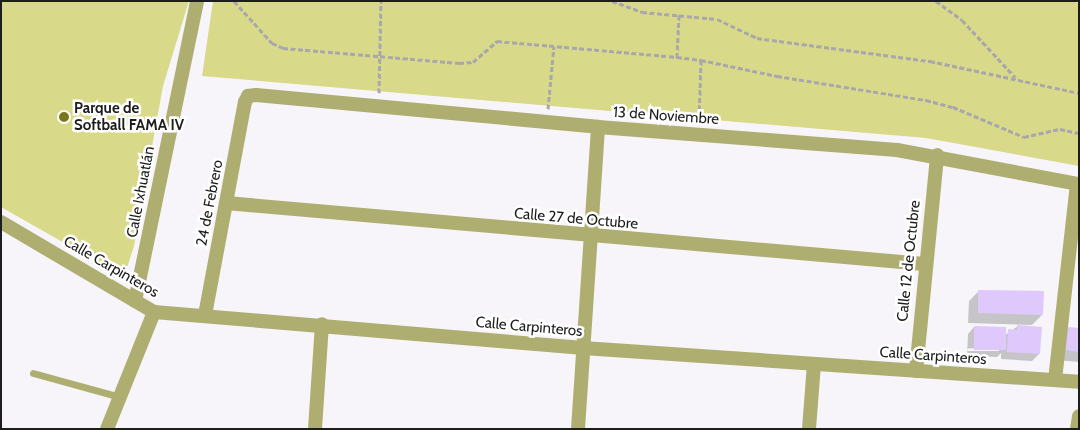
<!DOCTYPE html>
<meta charset="utf-8">
<style>
body{margin:0}
#map{position:relative;width:1080px;height:430px;overflow:hidden;background:#f7f5f9;font-family:Cabin,sans-serif}
div>[style]{position:absolute}
.green>*{inset:0;background:#d9d98a}
.shadow>*{inset:0;background:#0003}
.building>*{inset:0;background:#dfc9fc}
.path>*{height:3px;margin-top:-1.5px;transform-origin:0;background:repeating-linear-gradient(90deg,#a9a7aa 0 5px,transparent 0 7.5px)}
.service>*{height:7px;margin:-3.5px;padding:0 3.5px;transform-origin:3.5px;border-radius:3.5px;background:#aeae71}
.minor>*{height:14px;margin:-7px;padding:0 7px;transform-origin:7px;border-radius:7px;background:#aeae71}
.dots>*{width:14px;height:14px;translate:-50% -50%;box-sizing:border-box;border:2px solid #fff;border-radius:50%}
span{translate:-50% -50%;white-space:nowrap;text-align:center;line-height:1.15;-webkit-text-stroke:5px #fff;paint-order:stroke}
.poi-label{font-size:15px;color:#1e1d1e;font-weight:700}
.left{translate:0 -50%;text-align:left}
.street-label{font-size:15px;color:#1e1d1e}
.frame{position:absolute;inset:0;border:2px solid #1e1d1e;pointer-events:none}
</style>
<div id="map">
<div class="green">
<i style="clip-path:polygon(1px 1px,189px 1px,163px 86px,134px 246px,124px 277px,1px 207px)"></i>
<i style="clip-path:polygon(213px 1px,1071px 1px,1079px 3px,1079px 166px,926px 138px,202px 76px)"></i>
</div>
<div class="shadow">
<i style="clip-path:polygon(979px 291px,1042px 315px,1032px 325px,968px 323px,969px 301px)"></i>
<i style="clip-path:polygon(evenodd,1018px 326px,1039px 354px,1032px 361px,1001px 359px,1001px 353px,997px 357px,967px 356px,968px 334px,974px 327px,1005px 335px,1018px 326px,967px 348px,999px 349px,999px 351px,967px 351px,967px 348px)"></i>
<i style="clip-path:polygon(1069px 328px,1079px 329px,1079px 362px,1056px 360px,1059px 338px)"></i>
</div>
<div class="building">
<i style="clip-path:polygon(978px 290px,1044px 291px,1043px 315px,978px 313px)"></i>
<i style="clip-path:polygon(1017px 325px,1042px 327px,1040px 354px,1007px 352px,1008px 329px,1017px 330px)"></i>
<i style="clip-path:polygon(974px 326px,1006px 327px,1006px 350px,974px 350px)"></i>
<i style="clip-path:polygon(1068px 327px,1079px 328px,1079px 352px,1066px 350px)"></i>
</div>
<div class="path">
<i style="left:234px;top:1px;width:57px;rotate:47.9deg"></i>
<i style="left:272px;top:43px;width:12px;rotate:24deg"></i>
<i style="left:283px;top:48px;width:177px;rotate:4.9deg"></i>
<i style="left:459px;top:63px;width:14px;rotate:-4deg"></i>
<i style="left:473px;top:62px;width:32px;rotate:-41deg"></i>
<i style="left:497px;top:41px;width:181px;rotate:5.1deg"></i>
<i style="left:612px;top:1px;width:32px;rotate:20deg"></i>
<i style="left:642px;top:12px;width:75px;rotate:5.3deg"></i>
<i style="left:717px;top:19px;width:44px;rotate:25.4deg"></i>
<i style="left:757px;top:38px;width:175px;rotate:7.6deg"></i>
<i style="left:930px;top:61px;width:152px;rotate:12.1deg"></i>
<i style="left:936px;top:1px;width:32px;rotate:36deg"></i>
<i style="left:962px;top:20px;width:78px;rotate:47.1deg"></i>
<i style="left:679px;top:15px;width:42px;rotate:92.7deg"></i>
<i style="left:677px;top:57px;width:24px;rotate:7deg"></i>
<i style="left:701px;top:60px;width:60px;rotate:91.9deg"></i>
<i style="left:701px;top:60px;width:78px;rotate:11.9deg"></i>
<i style="left:777px;top:76px;width:151px;rotate:9.2deg"></i>
<i style="left:926px;top:100px;width:28px;rotate:15deg"></i>
<i style="left:953px;top:107px;width:77px;rotate:22.9deg"></i>
<i style="left:1024px;top:137px;width:37px;rotate:-13deg"></i>
<i style="left:1060px;top:129px;width:19px;rotate:12deg"></i>
<i style="left:379px;top:93px;width:92px;rotate:-88.8deg"></i>
<i style="left:548px;top:109px;width:63px;rotate:-84.6deg"></i>
</div>
<div class="service">
<i style="left:33px;top:373px;width:90px;rotate:15.4deg"></i>
</div>
<div class="minor">
<i style="left:226px;top:203px;width:701px;rotate:4.99deg"></i>
<i style="left:1px;top:222px;width:178px;rotate:30.5deg"></i>
<i style="left:154px;top:312px;width:431px;rotate:4.8deg"></i>
<i style="left:583px;top:348px;width:497px;rotate:3.9deg"></i>
<i style="left:135px;top:301px;width:306px;rotate:-78.3deg"></i>
<i style="left:205px;top:315px;width:217px;rotate:-79.4deg"></i>
<i style="left:245px;top:102px;width:7px;rotate:-63deg"></i>
<i style="left:248px;top:96px;width:8px;rotate:-7deg"></i>
<i style="left:256px;top:95px;width:343px;rotate:5.3deg"></i>
<i style="left:598px;top:127px;width:300px;rotate:4.4deg"></i>
<i style="left:897px;top:150px;width:185px;rotate:10.6deg"></i>
<i style="left:916px;top:371px;width:217px;rotate:-84.4deg"></i>
<i style="left:1055px;top:380px;width:197px;rotate:-83.6deg"></i>
<i style="left:107px;top:429px;width:126px;rotate:-68.1deg"></i>
<i style="left:315px;top:429px;width:105px;rotate:-86.2deg"></i>
<i style="left:578px;top:429px;width:303px;rotate:-86.2deg"></i>
<i style="left:809px;top:429px;width:65px;rotate:-85.6deg"></i>
<i style="left:1077px;top:429px;width:13px;rotate:-81deg"></i>
</div>
<div class="dots">
<i style="left:64px;top:117px;background:#7a781e"></i>
</div>
<div class="poi-label">
<span class="left" style="left:74px;top:117px">Parque de<br>Softball FAMA IV</span>
</div>
<div class="street-label">
<span style="left:666px;top:116px;rotate:4deg">13 de Noviembre</span>
<span style="left:141px;top:192px;rotate:-79deg">Calle Ixhuatlán</span>
<span style="left:210px;top:203px;rotate:-79deg">24 de Febrero</span>
<span style="left:576px;top:219px;rotate:5deg">Calle 27 de Octubre</span>
<span style="left:909px;top:261px;rotate:-84deg">Calle 12 de Octubre</span>
<span style="left:111px;top:267px;rotate:30deg">Calle Carpinteros</span>
<span style="left:529px;top:327px;rotate:5deg">Calle Carpinteros</span>
<span style="left:933px;top:356px;rotate:4deg">Calle Carpinteros</span>
</div>
<div class="frame"></div>
</div>
